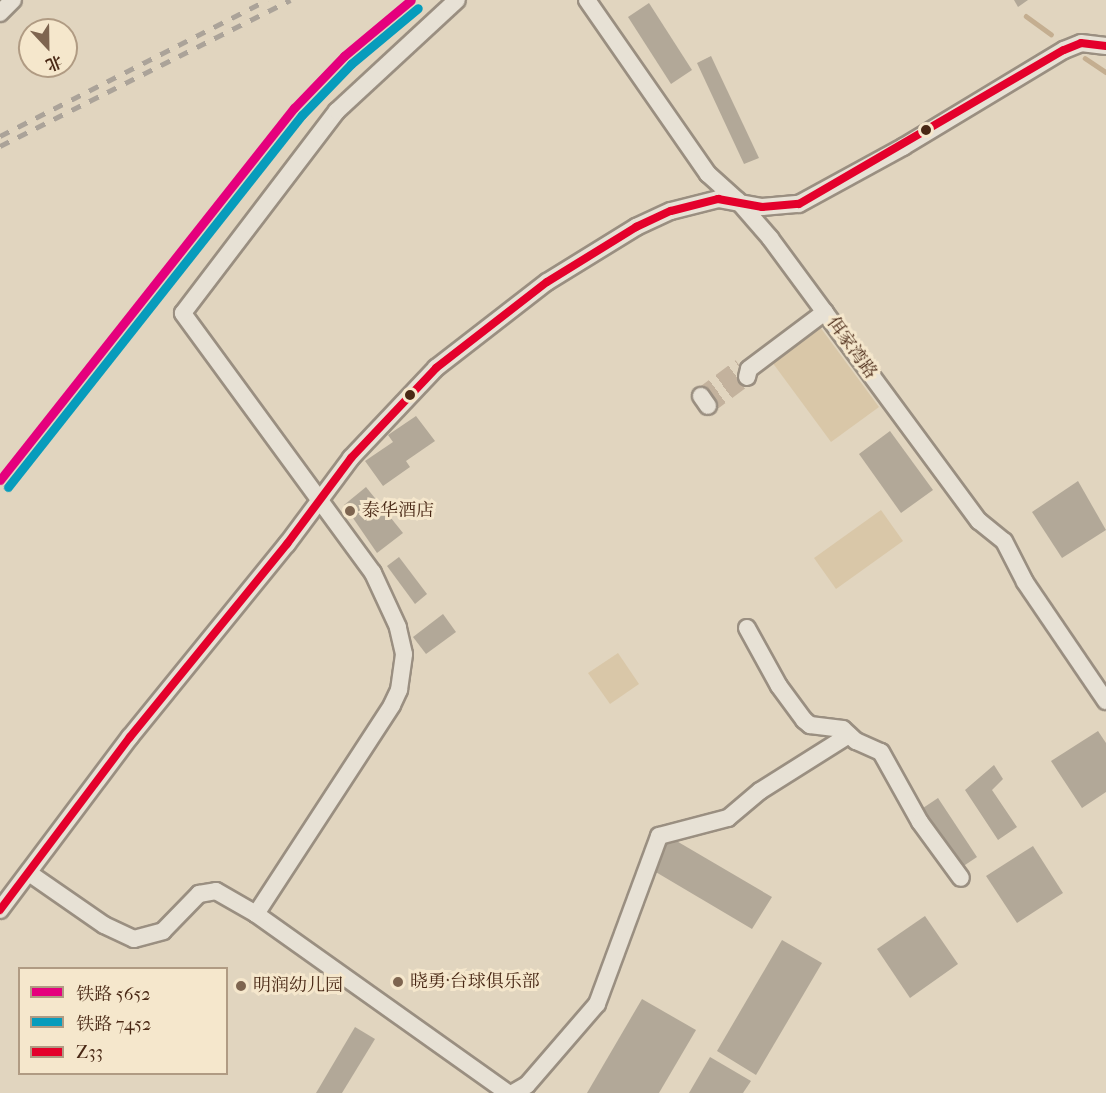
<!DOCTYPE html>
<meta charset="utf-8">
<style>
body{margin:0}
#map{position:relative;width:1106px;height:1093px;overflow:hidden;background:#e1d5bf;font-family:"IM FELL French Canon","Noto Serif SC",serif}
div>[style]{position:absolute}
.green>*{inset:0;background:#d9c7a8}
.stream>*{height:4.5px;margin:-2.25px;padding:0 2.25px;transform-origin:2.25px;border-radius:2.25px;background:#c4ae90}
.building>*{inset:0;background:#b2a898}
.street-tunnel>*{height:16px;margin-top:-8px;transform-origin:0;background:repeating-linear-gradient(90deg,#c3b29d 0 16px,transparent 0 24px)}
.roads{filter:drop-shadow(2px 0 #9a8f81) drop-shadow(-2px 0 #9a8f81) drop-shadow(0 2px #9a8f81) drop-shadow(0 -2px #9a8f81)}
.street>*{height:16px;margin:-8px;padding:0 8px;transform-origin:8px;border-radius:8px;background:#e7e1d5}
.rail>*{height:4.5px;margin-top:-2.25px;transform-origin:0;background:repeating-linear-gradient(90deg,#aba399 0 10px,transparent 0 20px)}
.bus-1>*{height:8px;margin:-4px;padding:0 4px;transform-origin:4px;border-radius:4px;background:#e4002b}
.rail-1>*{height:9px;margin:-4.5px;padding:0 4.5px;transform-origin:4.5px;border-radius:4.5px;background:#e5007d}
.rail-2>*{height:9px;margin:-4.5px;padding:0 4.5px;transform-origin:4.5px;border-radius:4.5px;background:#079cbc}
.dots>*{width:16px;height:16px;translate:-50% -50%;box-sizing:border-box;border:3px solid #f5e7cc;border-radius:50%}
span{translate:-50% -50%;white-space:nowrap;text-align:center;line-height:1.15;-webkit-text-stroke:6px #f5e7cc;paint-order:stroke}
.street-label{font-size:18px;color:#492815}
.poi-label{font-size:18px;color:#492815}
.left{translate:0 -50%;text-align:left}
.legend{position:absolute;left:18px;top:967px;width:210px;height:108px;box-sizing:border-box;background:#f5e7cc;border:2px solid #b09b83;margin:0;padding:8px 10px;list-style:none;font-size:18px;color:#492815}
.legend li{display:flex;align-items:center;gap:12px;height:30px}
.legend b{width:30px;border:2px solid #b09b83}
.north{position:absolute;left:18px;top:18px;width:60px;height:60px;box-sizing:border-box;background:#f5e7cc;border:2px solid #b09b83;border-radius:50%;rotate:158deg;font-size:16px;font-weight:700;line-height:24px;text-align:center;color:#492815}
.north::after{content:'';display:block;margin:auto;width:21px;height:27px;background:#7e6550;clip-path:polygon(50% 0,100% 100%,50% 72%,0 100%)}
</style>
<div id="map">
<div class="green">
<i style="clip-path:polygon(820px 327px,879px 407px,831px 442px,772px 362px)"></i>
<i style="clip-path:polygon(881px 510px,903px 541px,836px 589px,814px 558px)"></i>
<i style="clip-path:polygon(618px 653px,639px 684px,610px 704px,588px 673px)"></i>
</div>
<div class="stream">
<i style="left:1026px;top:16px;width:31px;rotate:36deg"></i>
<i style="left:1085px;top:58px;width:25px;rotate:34deg"></i>
</div>
<div class="building">
<i style="clip-path:polygon(1014px 0,1028px 0,1018px 7px)"></i>
<i style="clip-path:polygon(649px 3px,692px 70px,671px 84px,628px 17px)"></i>
<i style="clip-path:polygon(711px 56px,759px 158px,744px 164px,697px 63px)"></i>
<i style="clip-path:polygon(416px 416px,435px 441px,406px 461px,410px 467px,383px 486px,365px 461px,393px 442px,388px 435px)"></i>
<i style="clip-path:polygon(890px 431px,933px 490px,901px 513px,859px 454px)"></i>
<i style="clip-path:polygon(1078px 481px,1106px 530px,1062px 558px,1032px 512px)"></i>
<i style="clip-path:polygon(366px 487px,403px 533px,377px 553px,344px 505px)"></i>
<i style="clip-path:polygon(399px 557px,427px 594px,415px 604px,387px 566px)"></i>
<i style="clip-path:polygon(443px 614px,456px 632px,426px 654px,413px 637px)"></i>
<i style="clip-path:polygon(1098px 731px,1106px 743px,1106px 792px,1082px 808px,1051px 761px)"></i>
<i style="clip-path:polygon(994px 765px,1003px 779px,992px 790px,1017px 827px,998px 840px,965px 790px)"></i>
<i style="clip-path:polygon(938px 798px,977px 857px,959px 869px,920px 810px)"></i>
<i style="clip-path:polygon(668px 836px,772px 897px,752px 929px,649px 868px)"></i>
<i style="clip-path:polygon(1033px 846px,1063px 893px,1017px 923px,986px 876px)"></i>
<i style="clip-path:polygon(925px 916px,958px 964px,910px 998px,877px 949px)"></i>
<i style="clip-path:polygon(782px 940px,822px 963px,756px 1075px,717px 1051px)"></i>
<i style="clip-path:polygon(642px 999px,696px 1030px,659px 1093px,587px 1093px)"></i>
<i style="clip-path:polygon(355px 1027px,375px 1039px,342px 1093px,316px 1093px)"></i>
<i style="clip-path:polygon(710px 1057px,751px 1081px,743px 1093px,689px 1093px)"></i>
</div>
<div class="street-tunnel">
<i style="left:701px;top:396px;width:49px;rotate:-36.6deg"></i>
<i style="left:708px;top:406px;width:49px;rotate:-36.6deg"></i>
</div>
<div class="roads">
<div class="street">
<i style="left:587px;top:0;width:212px;rotate:55.2deg"></i>
<i style="left:708px;top:174px;width:40px;rotate:42deg"></i>
<i style="left:738px;top:201px;width:49px;rotate:49.1deg"></i>
<i style="left:770px;top:238px;width:352px;rotate:53.6deg"></i>
<i style="left:979px;top:521px;width:32px;rotate:39deg"></i>
<i style="left:1004px;top:541px;width:46px;rotate:62.9deg"></i>
<i style="left:1025px;top:582px;width:144px;rotate:55.8deg"></i>
<i style="left:0;top:13px;width:18px;rotate:-45deg"></i>
<i style="left:747px;top:377px;width:8px;rotate:-76deg"></i>
<i style="left:749px;top:369px;width:95px;rotate:-36.9deg"></i>
<i style="left:701px;top:396px;width:12px;rotate:55deg"></i>
<i style="left:747px;top:628px;width:66px;rotate:61.1deg"></i>
<i style="left:779px;top:686px;width:42px;rotate:53.7deg"></i>
<i style="left:804px;top:720px;width:8px;rotate:40deg"></i>
<i style="left:810px;top:725px;width:33px;rotate:7deg"></i>
<i style="left:843px;top:729px;width:18px;rotate:43deg"></i>
<i style="left:856px;top:741px;width:27px;rotate:24deg"></i>
<i style="left:881px;top:752px;width:80px;rotate:60.9deg"></i>
<i style="left:920px;top:822px;width:69px;rotate:53.8deg"></i>
<i style="left:29px;top:873px;width:91px;rotate:34.7deg"></i>
<i style="left:104px;top:925px;width:33px;rotate:25deg"></i>
<i style="left:134px;top:939px;width:30px;rotate:-15deg"></i>
<i style="left:163px;top:931px;width:52px;rotate:-45.8deg"></i>
<i style="left:199px;top:894px;width:17px;rotate:-10deg"></i>
<i style="left:216px;top:891px;width:46px;rotate:29.9deg"></i>
<i style="left:256px;top:914px;width:309px;rotate:35.4deg"></i>
<i style="left:0;top:910px;width:216px;rotate:-53.1deg"></i>
<i style="left:130px;top:737px;width:249px;rotate:-50.9deg"></i>
<i style="left:287px;top:544px;width:107px;rotate:-53.3deg"></i>
<i style="left:351px;top:458px;width:124px;rotate:-46.6deg"></i>
<i style="left:436px;top:368px;width:140px;rotate:-37.8deg"></i>
<i style="left:547px;top:282px;width:105px;rotate:-31.7deg"></i>
<i style="left:636px;top:227px;width:38px;rotate:-25deg"></i>
<i style="left:671px;top:211px;width:49px;rotate:-14.3deg"></i>
<i style="left:718px;top:199px;width:45px;rotate:10.3deg"></i>
<i style="left:762px;top:207px;width:37px;rotate:-5deg"></i>
<i style="left:799px;top:204px;width:119px;rotate:-28.7deg"></i>
<i style="left:903px;top:147px;width:188px;rotate:-31.1deg"></i>
<i style="left:1064px;top:50px;width:18px;rotate:-22deg"></i>
<i style="left:1081px;top:43px;width:25px;rotate:7deg"></i>
<i style="left:256px;top:914px;width:249px;rotate:-56.9deg"></i>
<i style="left:392px;top:705px;width:17px;rotate:-65deg"></i>
<i style="left:399px;top:690px;width:36px;rotate:-82deg"></i>
<i style="left:404px;top:654px;width:28px;rotate:-103deg"></i>
<i style="left:398px;top:627px;width:60px;rotate:-114.8deg"></i>
<i style="left:373px;top:573px;width:322px;rotate:-126.2deg"></i>
<i style="left:183px;top:313px;width:254px;rotate:-52.7deg"></i>
<i style="left:337px;top:111px;width:163px;rotate:-42.8deg"></i>
<i style="left:513px;top:1093px;width:16px;rotate:-30deg"></i>
<i style="left:527px;top:1085px;width:107px;rotate:-49.2deg"></i>
<i style="left:597px;top:1004px;width:179px;rotate:-69.7deg"></i>
<i style="left:659px;top:836px;width:71px;rotate:-14.6deg"></i>
<i style="left:728px;top:818px;width:42px;rotate:-40.2deg"></i>
<i style="left:760px;top:791px;width:105px;rotate:-32.2deg"></i>
</div>
</div>
<div class="rail">
<i style="left:0;top:136px;width:300px;rotate:-27deg"></i>
<i style="left:0;top:146px;width:325px;rotate:-26.7deg"></i>
</div>
<div class="bus-1">
<i style="left:0;top:910px;width:216px;rotate:-53.1deg"></i>
<i style="left:130px;top:737px;width:249px;rotate:-50.9deg"></i>
<i style="left:287px;top:544px;width:107px;rotate:-53.3deg"></i>
<i style="left:351px;top:458px;width:124px;rotate:-46.6deg"></i>
<i style="left:436px;top:368px;width:140px;rotate:-37.8deg"></i>
<i style="left:547px;top:282px;width:105px;rotate:-31.7deg"></i>
<i style="left:636px;top:227px;width:38px;rotate:-25deg"></i>
<i style="left:671px;top:211px;width:49px;rotate:-14.3deg"></i>
<i style="left:718px;top:199px;width:45px;rotate:10.3deg"></i>
<i style="left:762px;top:207px;width:37px;rotate:-5deg"></i>
<i style="left:799px;top:204px;width:306px;rotate:-30.2deg"></i>
<i style="left:1064px;top:50px;width:18px;rotate:-22deg"></i>
<i style="left:1081px;top:43px;width:25px;rotate:7deg"></i>
</div>
<div class="rail-1">
<i style="left:0;top:480px;width:474px;rotate:-51.7deg"></i>
<i style="left:294px;top:108px;width:72px;rotate:-46.1deg"></i>
<i style="left:344px;top:56px;width:87px;rotate:-39.9deg"></i>
</div>
<div class="rail-2">
<i style="left:8px;top:487px;width:474px;rotate:-51.7deg"></i>
<i style="left:302px;top:115px;width:71px;rotate:-46.1deg"></i>
<i style="left:351px;top:64px;width:87px;rotate:-39.9deg"></i>
</div>
<div class="dots">
<i style="left:926px;top:130px;background:#492815"></i>
<i style="left:410px;top:395px;background:#492815"></i>
<i style="left:350px;top:511px;background:#7e6550"></i>
<i style="left:398px;top:982px;background:#7e6550"></i>
<i style="left:241px;top:986px;background:#7e6550"></i>
</div>
<div class="street-label">
<span style="left:851px;top:348px;rotate:54deg">佴家湾路</span>
</div>
<div class="poi-label">
<span class="left" style="left:362px;top:511px">泰华酒店</span>
<span class="left" style="left:410px;top:982px">晓勇·台球俱乐部</span>
<span class="left" style="left:253px;top:986px">明润幼儿园</span>
</div>
<ul class="legend">
<li><b style="height:8px;background:#e5007d"></b>铁路 5652</li>
<li><b style="height:8px;background:#079cbc"></b>铁路 7452</li>
<li><b style="height:8px;background:#e4002b"></b>Z33</li>
</ul>
<div class="north">北</div>
</div>
